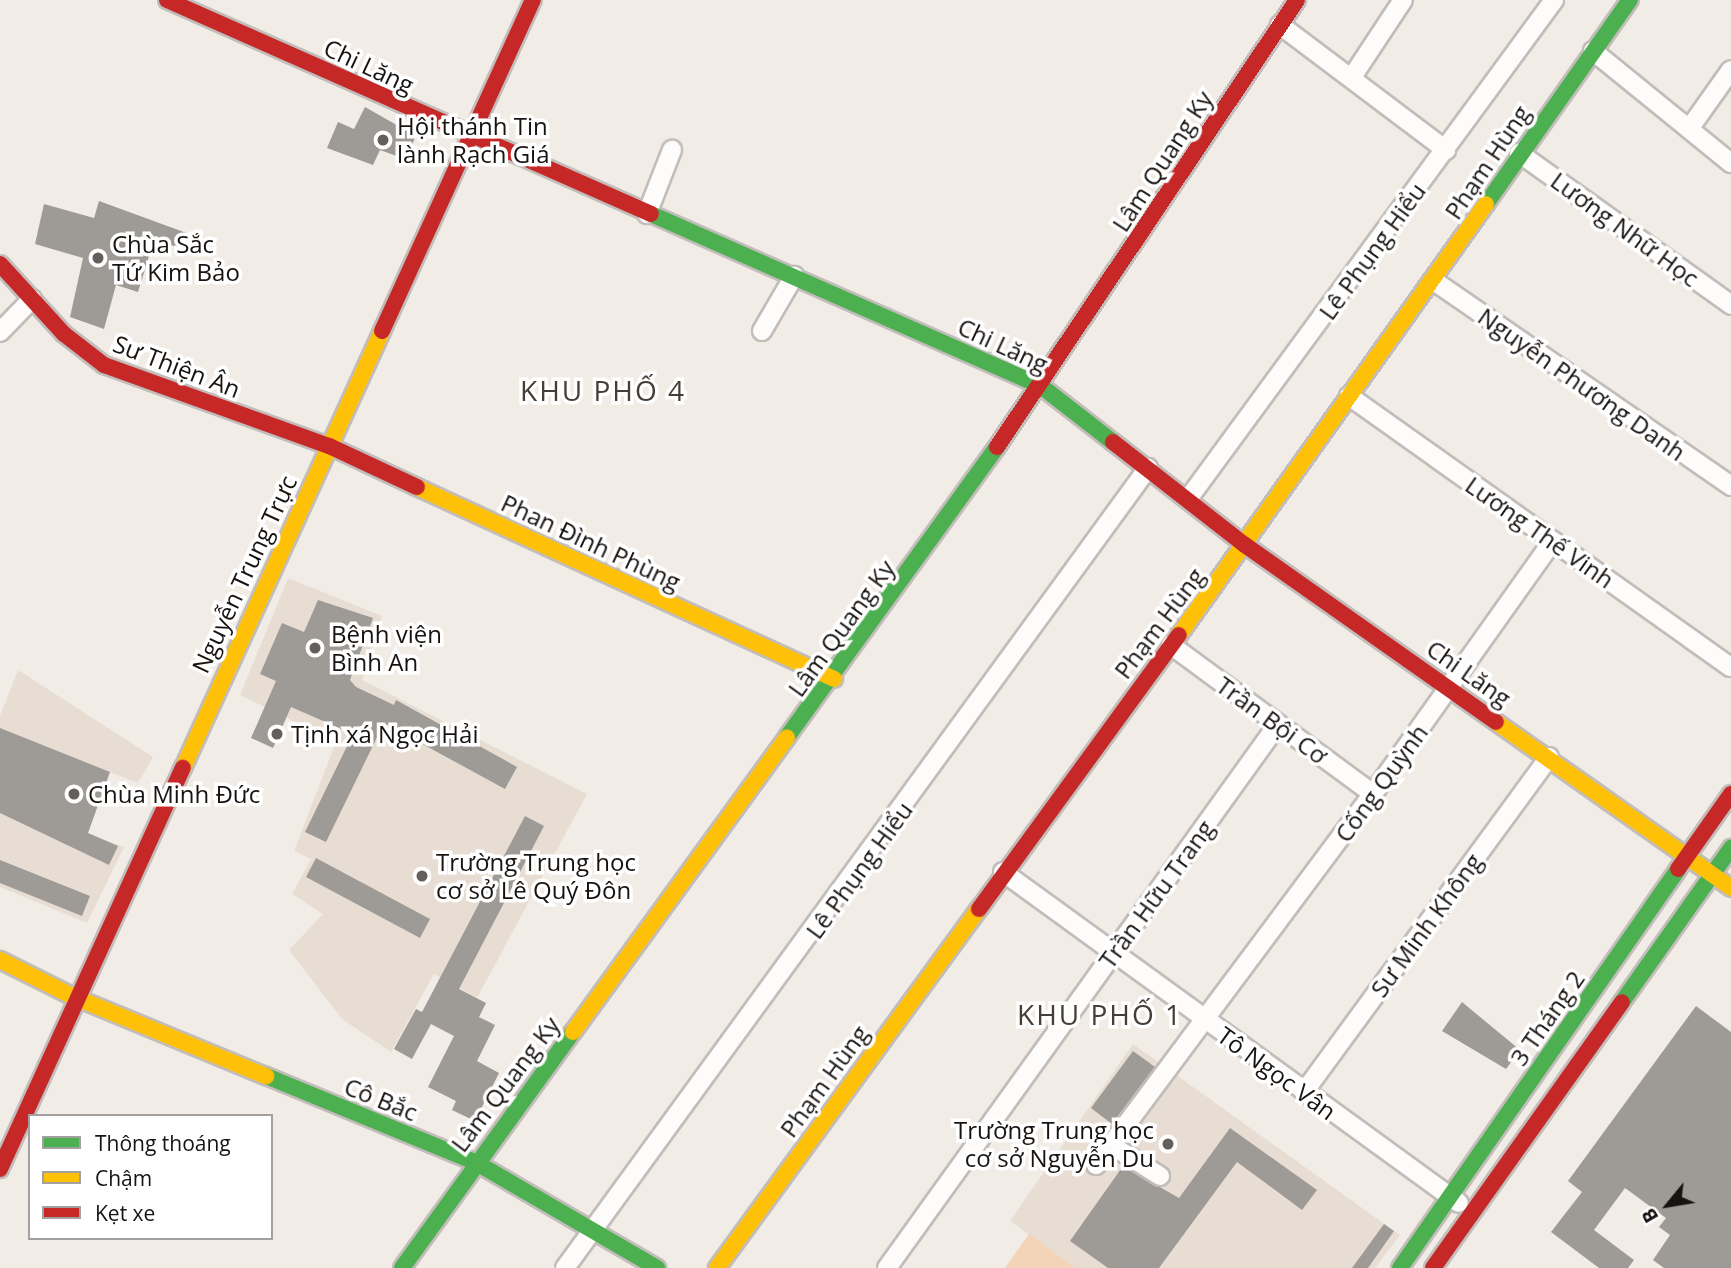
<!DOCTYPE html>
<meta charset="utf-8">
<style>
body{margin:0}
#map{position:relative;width:1731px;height:1268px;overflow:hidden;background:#f2ece7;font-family:"Open Sans",sans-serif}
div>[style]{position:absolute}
.built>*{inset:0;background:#e7ddd3}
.green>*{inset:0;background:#f4d4b9}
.building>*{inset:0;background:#9e9a96}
.roads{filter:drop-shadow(2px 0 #c2bdba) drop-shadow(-2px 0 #c2bdba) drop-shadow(0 2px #c2bdba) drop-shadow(0 -2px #c2bdba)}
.street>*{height:18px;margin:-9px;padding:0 9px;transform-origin:9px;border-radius:9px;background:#fdfcfb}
.fast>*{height:16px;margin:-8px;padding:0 8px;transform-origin:8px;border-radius:8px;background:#4caf50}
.slow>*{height:16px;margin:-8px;padding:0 8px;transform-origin:8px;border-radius:8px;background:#ffc107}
.jam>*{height:16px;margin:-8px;padding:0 8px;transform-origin:8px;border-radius:8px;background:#c62828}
.dots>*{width:19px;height:19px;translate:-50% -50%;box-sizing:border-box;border:4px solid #fff;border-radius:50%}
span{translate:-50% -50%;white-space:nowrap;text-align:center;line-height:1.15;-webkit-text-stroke:7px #fff;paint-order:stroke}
.street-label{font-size:24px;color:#171311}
.poi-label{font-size:24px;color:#171311}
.left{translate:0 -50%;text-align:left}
.right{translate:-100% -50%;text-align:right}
.quarter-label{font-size:28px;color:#453d36;letter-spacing:2px}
.legend{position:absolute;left:28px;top:1114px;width:245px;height:126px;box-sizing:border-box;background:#fff;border:2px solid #a2a1a0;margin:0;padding:9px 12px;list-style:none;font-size:21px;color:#171311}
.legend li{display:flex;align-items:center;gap:14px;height:35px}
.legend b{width:35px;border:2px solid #a2a1a0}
.north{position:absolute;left:1633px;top:1170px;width:70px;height:70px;-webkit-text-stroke:5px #fff;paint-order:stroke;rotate:240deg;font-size:19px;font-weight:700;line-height:28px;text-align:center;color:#171311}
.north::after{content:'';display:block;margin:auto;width:24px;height:32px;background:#171311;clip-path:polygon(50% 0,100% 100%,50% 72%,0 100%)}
</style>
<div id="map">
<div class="built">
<i style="clip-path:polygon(288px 578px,382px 616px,362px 680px,587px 794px,477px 998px,434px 974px,391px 1052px,342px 1019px,289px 950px,323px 914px,292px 894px,311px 859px,294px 851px,336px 742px,240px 695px)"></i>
<i style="clip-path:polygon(18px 670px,153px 757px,138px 783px,110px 772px,10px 804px,124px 847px,87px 923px,0 887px,0 716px)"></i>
<i style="clip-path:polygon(1133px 1044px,1400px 1235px,1375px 1268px,1076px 1268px,1010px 1221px)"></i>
</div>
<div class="green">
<i style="clip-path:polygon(1029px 1234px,1076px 1268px,1005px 1268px)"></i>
</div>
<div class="building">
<i style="clip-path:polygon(365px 107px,416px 136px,405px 159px,380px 150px,373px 165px,327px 148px,338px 122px,354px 129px)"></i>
<i style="clip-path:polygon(99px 201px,192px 235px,185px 252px,155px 237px,138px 292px,116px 285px,104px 329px,70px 317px,83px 258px,35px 244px,44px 204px,94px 218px)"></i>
<i style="clip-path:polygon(318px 600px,373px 618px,350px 680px,356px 687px,394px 705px,396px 700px,517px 767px,505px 789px,384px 723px,326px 842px,305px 832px,353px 734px,291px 707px,273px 748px,251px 738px,276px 681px,260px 674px,282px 623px,304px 632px)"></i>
<i style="clip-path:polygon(0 728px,110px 772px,88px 833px,118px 846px,109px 865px,0 813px)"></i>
<i style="clip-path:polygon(525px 816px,544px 826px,459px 989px,486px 1003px,479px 1017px,495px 1025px,477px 1061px,499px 1073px,475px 1121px,452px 1110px,456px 1101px,428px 1087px,454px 1036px,431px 1024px,412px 1059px,394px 1049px,416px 1009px,422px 1012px)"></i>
<i style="clip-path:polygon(316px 858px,430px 919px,420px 938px,306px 877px)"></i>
<i style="clip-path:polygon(0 860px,90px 896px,82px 916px,0 883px)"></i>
<i style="clip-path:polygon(1462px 1002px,1520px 1050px,1506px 1069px,1442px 1031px)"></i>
<i style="clip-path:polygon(1696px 1006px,1731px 1032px,1731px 1268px,1664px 1268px,1653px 1260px,1670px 1235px,1659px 1227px,1666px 1218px,1625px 1188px,1594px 1230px,1634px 1260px,1628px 1268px,1599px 1268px,1551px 1232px,1582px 1192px,1568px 1181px)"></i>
<i style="clip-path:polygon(1133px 1051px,1155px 1067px,1112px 1124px,1091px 1108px)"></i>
<i style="clip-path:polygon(1230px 1128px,1317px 1190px,1302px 1210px,1237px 1162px,1159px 1268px,1108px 1268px,1070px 1241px,1123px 1166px,1179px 1198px)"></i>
<i style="clip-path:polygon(1384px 1224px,1394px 1231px,1368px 1268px,1352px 1268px)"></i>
</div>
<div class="roads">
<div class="street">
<i style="left:1280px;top:25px;width:208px;rotate:37deg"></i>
<i style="left:1593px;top:51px;width:178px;rotate:39.1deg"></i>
<i style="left:1352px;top:77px;width:92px;rotate:-56.5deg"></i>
<i style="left:1689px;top:129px;width:72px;rotate:-54.6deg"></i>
<i style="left:1519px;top:153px;width:261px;rotate:35.6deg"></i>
<i style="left:647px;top:214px;width:69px;rotate:-68.7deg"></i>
<i style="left:1434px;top:281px;width:361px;rotate:34.6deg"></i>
<i style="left:762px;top:331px;width:64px;rotate:-59.8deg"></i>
<i style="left:0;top:332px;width:46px;rotate:-45.9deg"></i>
<i style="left:1349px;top:396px;width:468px;rotate:35.4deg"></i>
<i style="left:1188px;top:499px;width:619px;rotate:-53.74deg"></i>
<i style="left:1171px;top:645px;width:251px;rotate:36.4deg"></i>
<i style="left:1003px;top:872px;width:563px;rotate:35.98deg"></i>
<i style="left:1304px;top:1092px;width:415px;rotate:-53.8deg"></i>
<i style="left:1111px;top:1145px;width:58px;rotate:32.3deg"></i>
<i style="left:1096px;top:1165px;width:463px;rotate:-53.3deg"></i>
<i style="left:1373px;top:794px;width:309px;rotate:-54.6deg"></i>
<i style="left:565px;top:1268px;width:990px;rotate:-53.92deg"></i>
<i style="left:887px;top:1268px;width:670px;rotate:-54.29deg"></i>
</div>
<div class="fast">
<i style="left:1486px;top:204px;width:250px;rotate:-54.8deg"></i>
<i style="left:651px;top:214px;width:426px;rotate:23.8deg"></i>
<i style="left:1041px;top:386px;width:91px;rotate:37.9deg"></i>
<i style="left:787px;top:737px;width:358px;rotate:-54.1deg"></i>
<i style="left:1622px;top:1002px;width:189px;rotate:-54.7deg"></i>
<i style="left:266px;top:1076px;width:226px;rotate:22.4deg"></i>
<i style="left:475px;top:1162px;width:211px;rotate:30.2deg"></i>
<i style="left:402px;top:1268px;width:291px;rotate:-54.1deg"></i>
<i style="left:1400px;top:1268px;width:486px;rotate:-55.1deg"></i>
</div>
<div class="slow">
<i style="left:417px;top:487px;width:459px;rotate:24.7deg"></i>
<i style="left:1179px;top:635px;width:529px;rotate:-54.54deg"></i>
<i style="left:1496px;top:722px;width:288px;rotate:35.2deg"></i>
<i style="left:183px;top:768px;width:480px;rotate:-65.5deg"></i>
<i style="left:0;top:960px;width:83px;rotate:26.6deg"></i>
<i style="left:74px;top:997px;width:208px;rotate:22.4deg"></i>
<i style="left:573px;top:1032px;width:364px;rotate:-54deg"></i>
<i style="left:717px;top:1268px;width:444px;rotate:-53.9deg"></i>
</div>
<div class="jam">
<i style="left:167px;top:0;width:529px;rotate:23.85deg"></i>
<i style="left:0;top:264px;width:95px;rotate:47.6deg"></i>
<i style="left:64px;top:334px;width:51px;rotate:37.8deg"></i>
<i style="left:104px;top:365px;width:239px;rotate:19.8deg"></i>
<i style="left:329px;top:446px;width:97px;rotate:25deg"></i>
<i style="left:382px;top:331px;width:364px;rotate:-65.5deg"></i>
<i style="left:1113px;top:442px;width:167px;rotate:38deg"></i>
<i style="left:1245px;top:545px;width:307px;rotate:35.2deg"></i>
<i style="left:997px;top:447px;width:538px;rotate:-56.13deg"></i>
<i style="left:1678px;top:869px;width:92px;rotate:-54.8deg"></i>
<i style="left:979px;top:909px;width:339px;rotate:-53.9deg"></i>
<i style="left:0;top:1169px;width:441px;rotate:-65.5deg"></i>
<i style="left:1433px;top:1268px;width:326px;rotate:-54.6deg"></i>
</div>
</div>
<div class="dots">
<i style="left:383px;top:140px;background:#645f5c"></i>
<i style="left:98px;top:258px;background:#645f5c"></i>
<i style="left:315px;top:648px;background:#645f5c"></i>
<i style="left:277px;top:734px;background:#645f5c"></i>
<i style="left:74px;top:794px;background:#645f5c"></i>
<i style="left:422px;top:876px;background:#645f5c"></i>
<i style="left:1168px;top:1144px;background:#645f5c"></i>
</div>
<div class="street-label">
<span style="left:369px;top:66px;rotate:25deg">Chi Lăng</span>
<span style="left:1162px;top:161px;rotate:-57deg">Lâm Quang Ky</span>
<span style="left:1487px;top:162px;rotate:-56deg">Phạm Hùng</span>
<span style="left:1625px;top:229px;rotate:36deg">Lương Nhữ Học</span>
<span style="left:1372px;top:251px;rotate:-54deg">Lê Phụng Hiểu</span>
<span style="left:1003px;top:345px;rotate:25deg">Chi Lăng</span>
<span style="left:177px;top:366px;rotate:21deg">Sư Thiện Ân</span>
<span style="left:1582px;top:384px;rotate:35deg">Nguyễn Phương Danh</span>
<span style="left:1540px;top:532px;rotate:35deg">Lương Thế Vinh</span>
<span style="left:591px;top:542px;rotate:25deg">Phan Đình Phùng</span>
<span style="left:244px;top:574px;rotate:-65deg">Nguyễn Trung Trực</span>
<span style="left:1159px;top:623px;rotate:-53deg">Phạm Hùng</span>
<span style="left:841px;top:628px;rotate:-54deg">Lâm Quang Ky</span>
<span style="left:1469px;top:673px;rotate:35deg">Chi Lăng</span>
<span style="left:1272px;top:720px;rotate:36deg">Trần Bội Cơ</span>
<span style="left:1381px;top:783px;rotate:-54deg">Cống Quỳnh</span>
<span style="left:859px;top:870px;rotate:-54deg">Lê Phụng Hiểu</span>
<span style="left:1156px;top:894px;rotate:-54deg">Trần Hữu Trang</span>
<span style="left:1426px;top:925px;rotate:-54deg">Sư Minh Không</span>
<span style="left:1547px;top:1018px;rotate:-55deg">3 Tháng 2</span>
<span style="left:1277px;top:1073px;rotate:36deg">Tô Ngọc Vân</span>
<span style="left:824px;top:1081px;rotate:-54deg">Phạm Hùng</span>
<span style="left:505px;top:1084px;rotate:-53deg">Lâm Quang Ky</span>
<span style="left:381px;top:1099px;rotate:22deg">Cô Bắc</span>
</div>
<div class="poi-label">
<span class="left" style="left:397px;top:140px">Hội thánh Tin<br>lành Rạch Giá</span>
<span class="left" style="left:112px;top:258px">Chùa Sắc<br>Tứ Kim Bảo</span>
<span class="left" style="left:331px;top:648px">Bệnh viện<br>Bình An</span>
<span class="left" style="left:291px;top:734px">Tịnh xá Ngọc Hải</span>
<span class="left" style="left:88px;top:794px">Chùa Minh Đức</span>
<span class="left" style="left:436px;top:876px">Trường Trung học<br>cơ sở Lê Quý Đôn</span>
<span class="right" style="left:1154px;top:1144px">Trường Trung học<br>cơ sở Nguyễn Du</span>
</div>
<div class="quarter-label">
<span style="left:603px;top:390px">KHU PHỐ 4</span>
<span style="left:1100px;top:1014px">KHU PHỐ 1</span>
</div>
<ul class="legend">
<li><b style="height:9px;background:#4caf50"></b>Thông thoáng</li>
<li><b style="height:9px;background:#ffc107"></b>Chậm</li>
<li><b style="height:9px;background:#c62828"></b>Kẹt xe</li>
</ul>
<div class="north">B</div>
</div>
